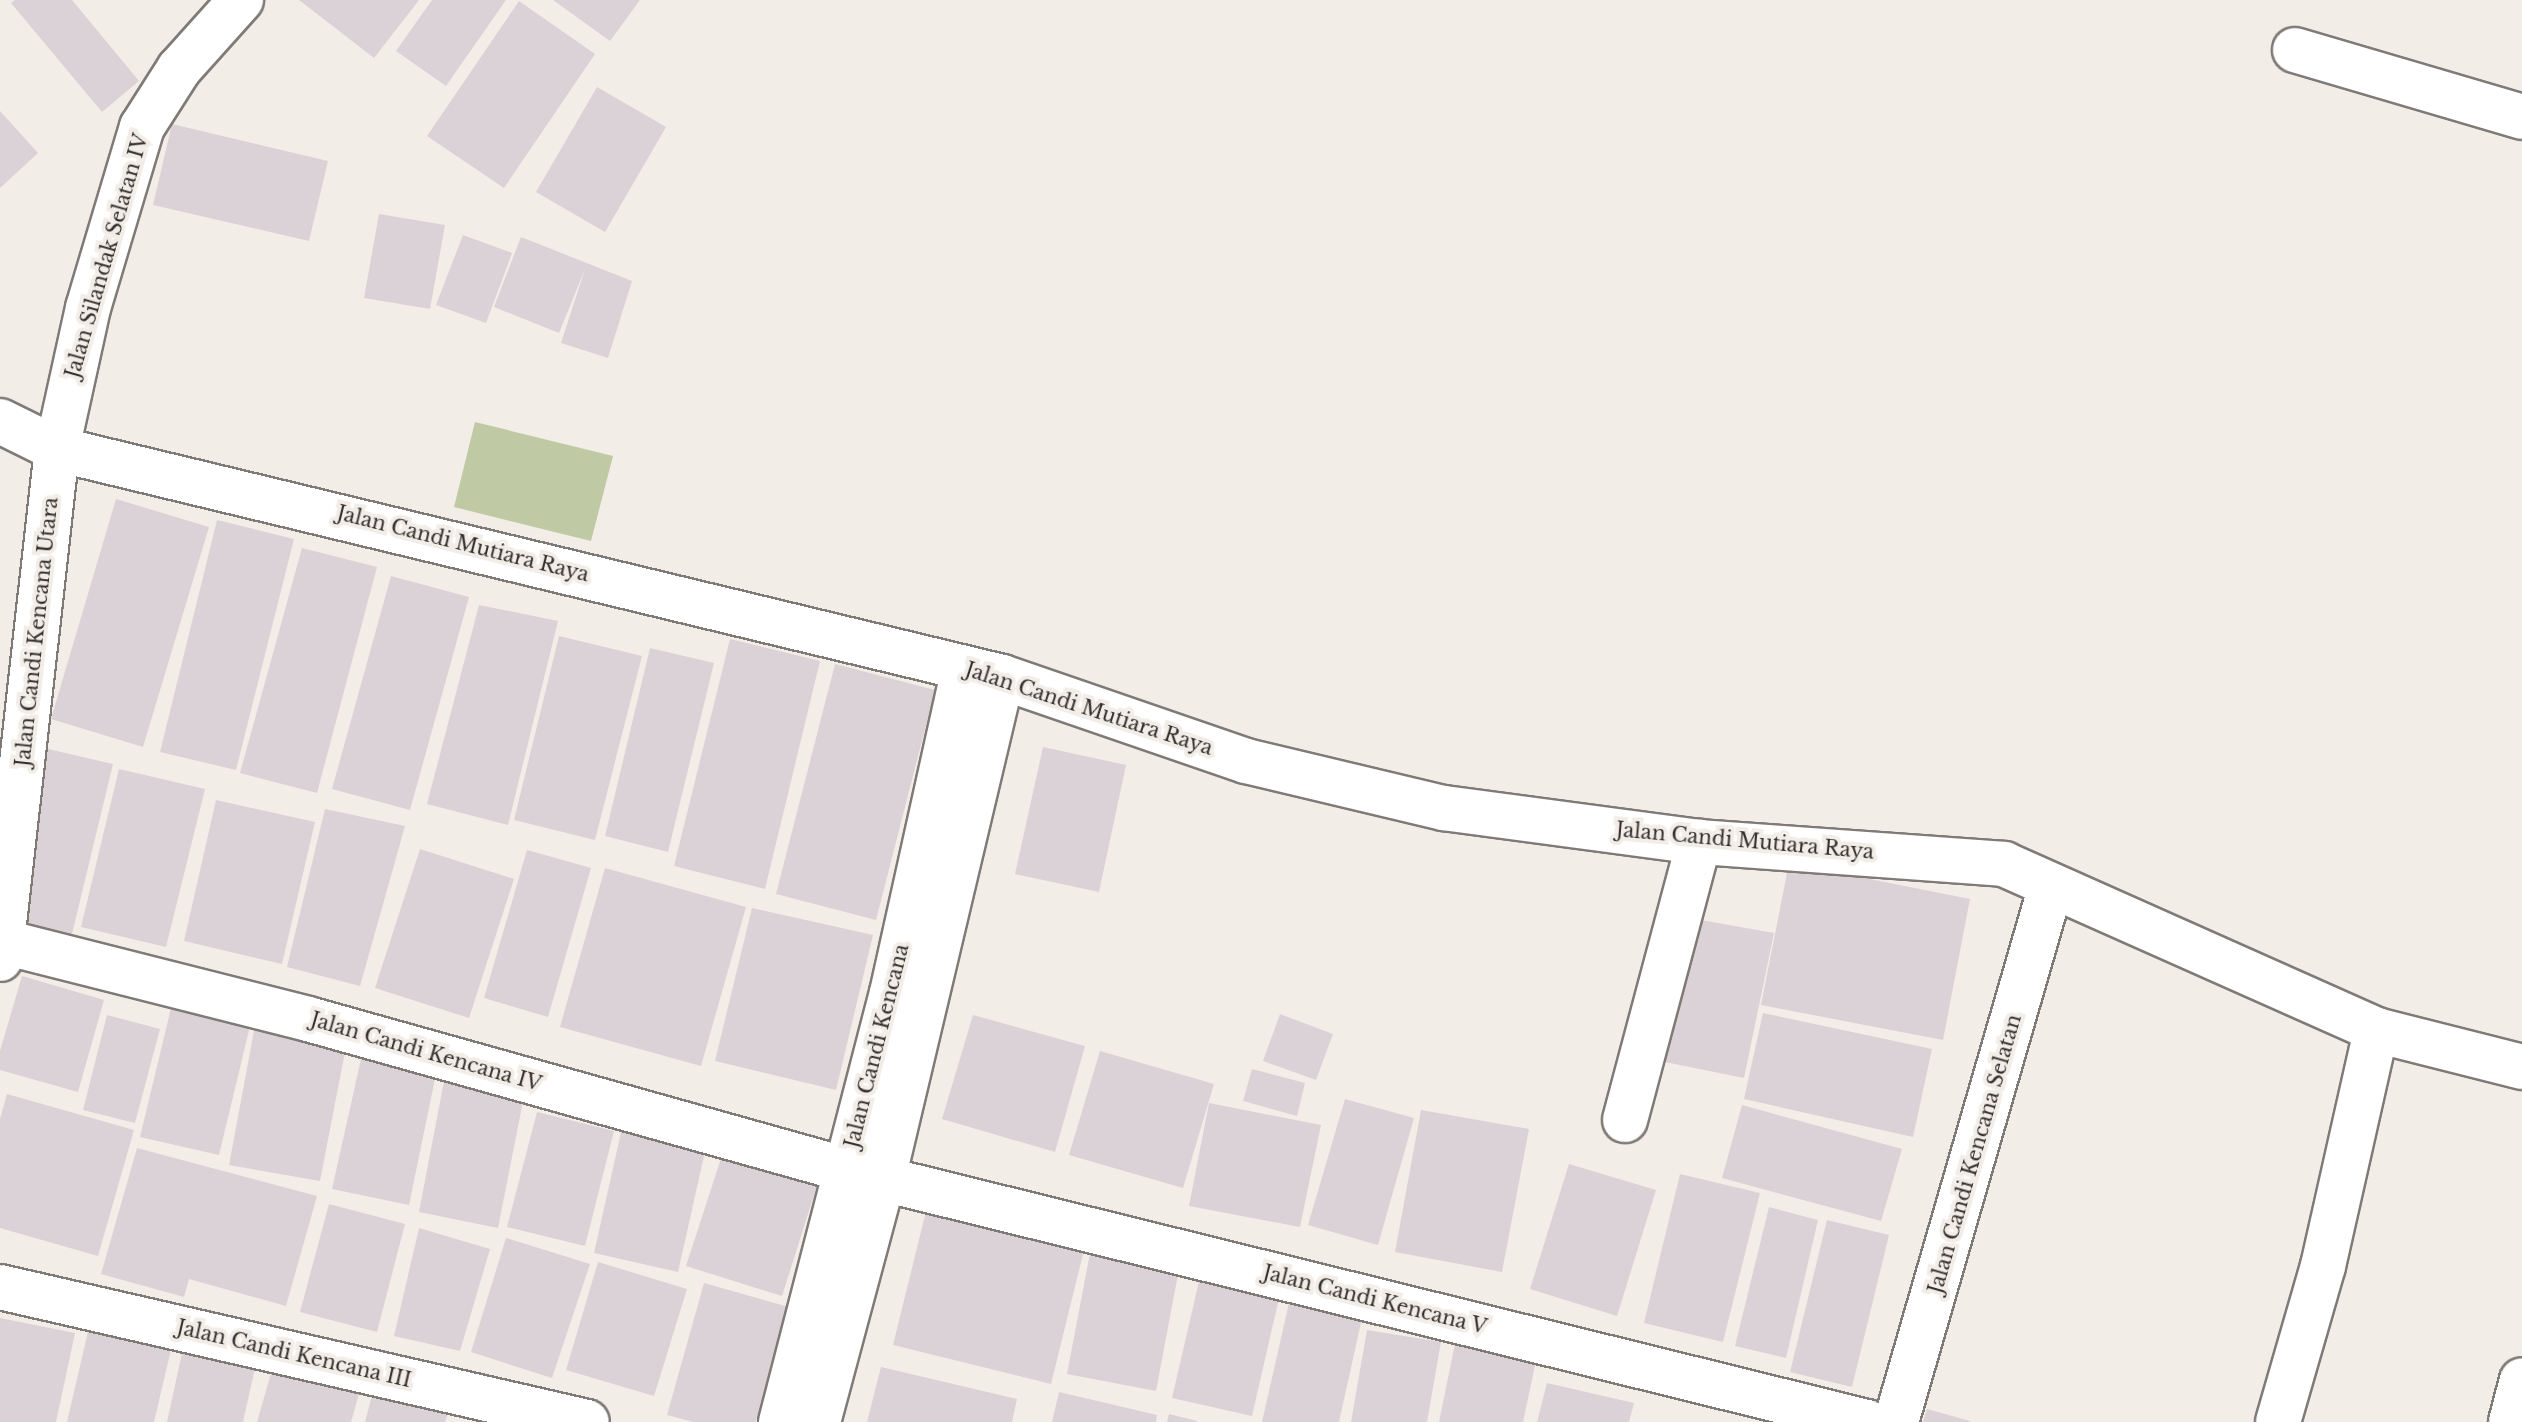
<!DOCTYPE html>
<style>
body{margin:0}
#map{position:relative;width:2522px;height:1422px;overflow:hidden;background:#f3ede8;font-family:"Libre Baskerville",serif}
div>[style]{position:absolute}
.green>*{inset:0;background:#bfcaa4}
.building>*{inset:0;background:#dad2d6}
.roads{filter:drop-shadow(2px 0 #807a76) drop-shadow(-2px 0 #807a76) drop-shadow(0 2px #807a76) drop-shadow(0 -2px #807a76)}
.minor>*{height:44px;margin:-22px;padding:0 22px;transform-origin:22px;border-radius:22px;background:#fff}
span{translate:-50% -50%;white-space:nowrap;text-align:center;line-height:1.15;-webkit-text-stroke:8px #f3ede8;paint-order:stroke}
.street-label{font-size:20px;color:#32302e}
</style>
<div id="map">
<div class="green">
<i style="clip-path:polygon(475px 422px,613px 456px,591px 541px,454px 507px)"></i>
</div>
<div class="building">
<i style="clip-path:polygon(15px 0,72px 0,139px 81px,102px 112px,11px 3px)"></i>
<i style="clip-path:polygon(299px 0,419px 0,374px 58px)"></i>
<i style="clip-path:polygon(432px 0,506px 0,446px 86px,396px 51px)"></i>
<i style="clip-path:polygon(553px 0,640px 0,610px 41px)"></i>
<i style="clip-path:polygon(519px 1px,595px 54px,504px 188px,427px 136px)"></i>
<i style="clip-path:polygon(597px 87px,666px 127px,605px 232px,536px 192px)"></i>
<i style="clip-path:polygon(0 111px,38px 153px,0 188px)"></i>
<i style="clip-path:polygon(172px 124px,328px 161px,309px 241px,153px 205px)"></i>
<i style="clip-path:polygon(379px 214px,445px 225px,430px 309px,364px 298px)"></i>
<i style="clip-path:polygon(463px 235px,512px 253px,486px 323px,436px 305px)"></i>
<i style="clip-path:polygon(521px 237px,632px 281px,608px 358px,561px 343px,585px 269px,559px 333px,494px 307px)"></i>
<i style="clip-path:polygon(116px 499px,209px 527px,143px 747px,51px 719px)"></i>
<i style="clip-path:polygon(217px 520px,294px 539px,236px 770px,160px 752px)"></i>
<i style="clip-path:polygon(302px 548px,377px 567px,317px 793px,240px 773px)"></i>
<i style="clip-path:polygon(391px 576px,469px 597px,410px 810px,332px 789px)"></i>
<i style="clip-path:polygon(479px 605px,558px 621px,508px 825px,427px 804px)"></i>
<i style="clip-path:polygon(559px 636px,642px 656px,595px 840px,514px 820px)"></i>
<i style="clip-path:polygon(730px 639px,820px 661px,765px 889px,674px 866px)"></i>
<i style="clip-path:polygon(650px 648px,714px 663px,668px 852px,605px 836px)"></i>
<i style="clip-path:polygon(835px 664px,935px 690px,876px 920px,776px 894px)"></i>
<i style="clip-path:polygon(1043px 747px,1126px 765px,1099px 892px,1015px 874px)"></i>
<i style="clip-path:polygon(48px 749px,113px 764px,71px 938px,6px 922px)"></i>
<i style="clip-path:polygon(119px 769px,205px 789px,166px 947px,81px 927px)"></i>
<i style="clip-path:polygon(216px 800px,315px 822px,282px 964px,184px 941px)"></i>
<i style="clip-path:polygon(325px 809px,405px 826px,360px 986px,287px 967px)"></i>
<i style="clip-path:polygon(420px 849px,514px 879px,469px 1018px,375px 988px)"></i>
<i style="clip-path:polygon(527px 850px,591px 868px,548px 1017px,484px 998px)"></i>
<i style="clip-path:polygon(1789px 863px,1970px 899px,1943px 1040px,1761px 1005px)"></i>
<i style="clip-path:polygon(605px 868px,746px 907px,701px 1066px,560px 1027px)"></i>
<i style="clip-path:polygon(752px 908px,873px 935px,836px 1090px,715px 1061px)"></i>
<i style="clip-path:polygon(1684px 917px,1774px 933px,1744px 1078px,1655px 1060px)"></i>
<i style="clip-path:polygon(22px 976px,104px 1000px,78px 1092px,0 1070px,0 1051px)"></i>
<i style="clip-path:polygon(172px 1004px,251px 1022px,219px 1155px,140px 1137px)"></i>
<i style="clip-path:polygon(1763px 1013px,1932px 1049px,1913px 1137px,1744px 1099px)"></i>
<i style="clip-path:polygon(1280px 1014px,1333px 1034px,1316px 1080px,1263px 1061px)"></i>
<i style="clip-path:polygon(107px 1015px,160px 1029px,135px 1123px,83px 1110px)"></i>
<i style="clip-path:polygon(257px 1015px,349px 1031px,320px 1181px,229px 1165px)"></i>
<i style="clip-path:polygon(973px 1015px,1085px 1046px,1055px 1152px,942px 1119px)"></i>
<i style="clip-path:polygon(1100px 1051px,1214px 1084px,1183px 1188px,1069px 1155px)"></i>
<i style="clip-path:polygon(361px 1059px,436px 1074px,409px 1205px,332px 1189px)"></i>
<i style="clip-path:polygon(1252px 1069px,1305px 1083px,1297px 1116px,1243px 1101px)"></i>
<i style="clip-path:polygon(444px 1081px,524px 1096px,498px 1228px,419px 1212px)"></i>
<i style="clip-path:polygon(7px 1094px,134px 1130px,98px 1256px,0 1228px,0 1119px)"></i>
<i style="clip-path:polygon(1345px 1099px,1414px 1118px,1378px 1245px,1308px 1225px)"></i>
<i style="clip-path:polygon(1209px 1103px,1321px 1125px,1300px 1227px,1189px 1206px)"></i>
<i style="clip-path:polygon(1742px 1105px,1902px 1149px,1881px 1221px,1722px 1178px)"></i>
<i style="clip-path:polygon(1421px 1110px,1529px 1129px,1502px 1272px,1395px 1252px)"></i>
<i style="clip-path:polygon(537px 1112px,614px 1131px,585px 1246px,507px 1227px)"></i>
<i style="clip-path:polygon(622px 1128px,706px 1147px,678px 1272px,594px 1253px)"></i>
<i style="clip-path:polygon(726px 1143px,821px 1173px,782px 1296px,686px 1266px)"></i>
<i style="clip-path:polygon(137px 1148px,317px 1196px,286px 1306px,189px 1279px,184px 1297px,101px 1274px)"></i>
<i style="clip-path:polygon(1569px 1164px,1656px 1190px,1617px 1316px,1530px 1289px)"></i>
<i style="clip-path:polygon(1680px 1174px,1760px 1193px,1723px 1342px,1644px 1323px)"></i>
<i style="clip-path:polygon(929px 1199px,1087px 1238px,1051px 1384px,893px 1345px)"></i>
<i style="clip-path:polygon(329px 1204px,405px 1224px,377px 1332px,300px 1312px)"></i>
<i style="clip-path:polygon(1769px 1207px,1818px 1220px,1786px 1358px,1735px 1346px)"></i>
<i style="clip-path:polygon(1827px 1220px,1889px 1235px,1852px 1387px,1790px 1372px)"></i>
<i style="clip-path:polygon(419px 1228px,490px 1249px,460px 1351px,394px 1336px)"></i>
<i style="clip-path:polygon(506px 1238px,590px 1264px,552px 1378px,471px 1352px)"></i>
<i style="clip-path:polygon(1091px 1248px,1180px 1264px,1156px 1391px,1067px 1374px)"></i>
<i style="clip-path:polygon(598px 1262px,687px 1289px,654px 1396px,566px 1370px)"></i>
<i style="clip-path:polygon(1200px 1277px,1280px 1294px,1252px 1416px,1172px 1398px)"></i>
<i style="clip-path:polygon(704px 1283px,789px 1307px,756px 1422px,693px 1422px,667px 1415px)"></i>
<i style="clip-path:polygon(1293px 1285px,1366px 1300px,1339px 1422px,1262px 1422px)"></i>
<i style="clip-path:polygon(0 1318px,75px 1333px,56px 1422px,0 1422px)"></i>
<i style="clip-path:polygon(90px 1323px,173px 1341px,154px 1422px,67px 1422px)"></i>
<i style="clip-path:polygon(1367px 1330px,1441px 1342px,1427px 1422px,1351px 1422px)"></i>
<i style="clip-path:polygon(184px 1344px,257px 1359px,243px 1422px,167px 1422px)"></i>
<i style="clip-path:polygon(1455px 1344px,1536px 1361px,1523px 1422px,1439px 1422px)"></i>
<i style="clip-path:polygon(274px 1363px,361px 1387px,351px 1422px,257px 1422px)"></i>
<i style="clip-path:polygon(881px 1367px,1017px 1399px,1012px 1422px,867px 1422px)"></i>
<i style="clip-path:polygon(1547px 1383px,1634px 1403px,1629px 1422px,1537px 1422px)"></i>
<i style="clip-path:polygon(374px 1388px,449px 1409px,445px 1422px,365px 1422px)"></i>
<i style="clip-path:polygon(1059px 1392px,1157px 1415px,1156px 1422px,1052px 1422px)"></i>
<i style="clip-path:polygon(1927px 1409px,1970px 1421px,1970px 1422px,1923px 1422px)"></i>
<i style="clip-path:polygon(1169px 1414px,1197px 1421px,1197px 1422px,1167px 1422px)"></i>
</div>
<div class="roads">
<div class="minor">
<i style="left:2295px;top:50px;width:237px;rotate:16.4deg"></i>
<i style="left:0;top:421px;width:64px;rotate:26.2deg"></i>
<i style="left:57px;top:449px;width:972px;rotate:13.56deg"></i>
<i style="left:1002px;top:677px;width:258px;rotate:19deg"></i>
<i style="left:1246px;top:761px;width:204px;rotate:13.4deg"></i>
<i style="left:1444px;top:808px;width:257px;rotate:7.6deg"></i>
<i style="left:1699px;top:842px;width:306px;rotate:4.1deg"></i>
<i style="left:2004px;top:864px;width:407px;rotate:24deg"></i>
<i style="left:2376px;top:1030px;width:151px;rotate:14.2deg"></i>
<i style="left:4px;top:942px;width:314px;rotate:14.2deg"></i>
<i style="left:308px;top:1019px;width:560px;rotate:15.65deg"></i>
<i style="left:847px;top:1170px;width:1051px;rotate:13.88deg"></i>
<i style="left:0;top:959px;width:513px;rotate:-83.62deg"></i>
<i style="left:57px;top:449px;width:144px;rotate:-77.6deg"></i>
<i style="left:88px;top:308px;width:189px;rotate:-73.4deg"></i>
<i style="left:142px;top:127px;width:69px;rotate:-57.5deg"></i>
<i style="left:179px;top:69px;width:93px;rotate:-48.1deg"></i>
<i style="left:1625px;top:1120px;width:288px;rotate:-75.1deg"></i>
<i style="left:0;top:1287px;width:602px;rotate:12.95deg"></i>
<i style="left:781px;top:1422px;width:443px;rotate:-75.5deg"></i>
<i style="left:892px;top:993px;width:333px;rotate:-77.5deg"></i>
<i style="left:818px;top:1422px;width:252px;rotate:-75deg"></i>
<i style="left:883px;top:1179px;width:516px;rotate:-76.66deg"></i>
<i style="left:1896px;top:1422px;width:558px;rotate:-73.87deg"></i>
<i style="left:2278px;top:1422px;width:162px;rotate:-73.9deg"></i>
<i style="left:2323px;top:1266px;width:242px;rotate:-77.3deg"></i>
<i style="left:2511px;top:1422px;width:43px;rotate:-75.3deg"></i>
</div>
</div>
<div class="street-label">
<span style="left:107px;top:256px;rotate:-74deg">Jalan Silandak Selatan IV</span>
<span style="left:463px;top:544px;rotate:14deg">Jalan Candi Mutiara Raya</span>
<span style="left:37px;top:632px;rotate:-84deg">Jalan Candi Kencana Utara</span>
<span style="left:1089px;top:709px;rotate:18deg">Jalan Candi Mutiara Raya</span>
<span style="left:1745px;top:841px;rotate:5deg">Jalan Candi Mutiara Raya</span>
<span style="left:877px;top:1046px;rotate:-76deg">Jalan Candi Kencana</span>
<span style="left:426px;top:1052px;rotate:16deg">Jalan Candi Kencana IV</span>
<span style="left:1975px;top:1154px;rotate:-74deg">Jalan Candi Kencana Selatan</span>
<span style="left:1375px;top:1300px;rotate:14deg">Jalan Candi Kencana V</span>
<span style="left:294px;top:1354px;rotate:13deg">Jalan Candi Kencana III</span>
</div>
</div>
